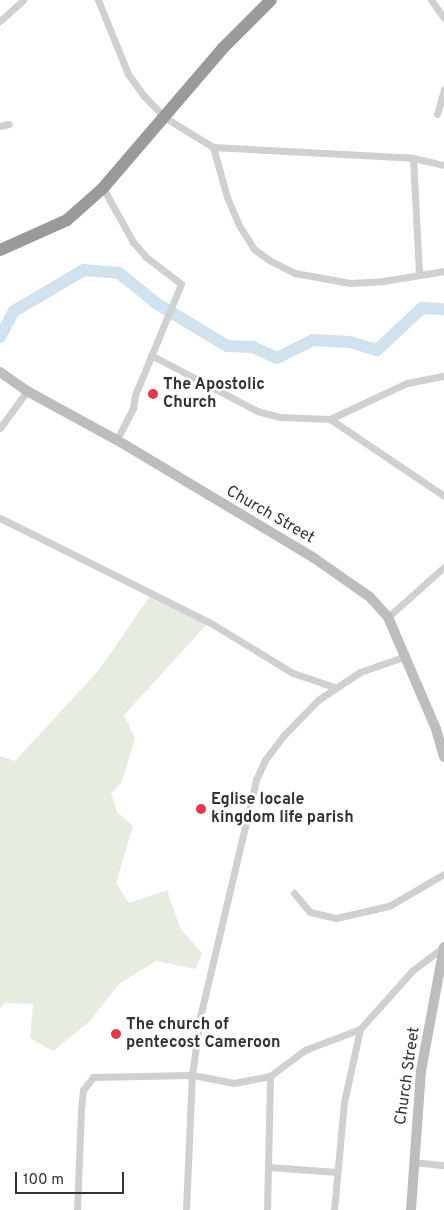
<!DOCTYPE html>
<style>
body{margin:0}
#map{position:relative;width:444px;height:1210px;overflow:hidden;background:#fff;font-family:Overpass,sans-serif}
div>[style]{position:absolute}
.green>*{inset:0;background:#e6ecdf}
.river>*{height:12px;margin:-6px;padding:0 6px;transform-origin:6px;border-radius:6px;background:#cfe2ee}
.street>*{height:7px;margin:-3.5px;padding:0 3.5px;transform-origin:3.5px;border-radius:3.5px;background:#d0d0d0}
.secondary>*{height:10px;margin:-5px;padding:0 5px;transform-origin:5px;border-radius:5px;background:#bdbdbd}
.highway>*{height:12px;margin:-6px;padding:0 6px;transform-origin:6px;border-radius:6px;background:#9a9a9a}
.dots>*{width:14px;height:14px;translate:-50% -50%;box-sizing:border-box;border:2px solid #fff;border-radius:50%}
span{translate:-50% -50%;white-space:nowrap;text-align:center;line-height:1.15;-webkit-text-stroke:5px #fff;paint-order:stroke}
.poi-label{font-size:16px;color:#333;font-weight:700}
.left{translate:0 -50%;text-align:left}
.street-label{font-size:16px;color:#333}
.scale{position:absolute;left:15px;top:1172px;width:109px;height:22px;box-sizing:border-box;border:2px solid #333;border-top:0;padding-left:6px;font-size:15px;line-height:18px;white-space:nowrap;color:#333;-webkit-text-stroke:4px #fff;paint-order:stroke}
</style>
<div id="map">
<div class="green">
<i style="clip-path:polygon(152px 593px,209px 622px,124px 715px,135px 738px,122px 782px,111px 793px,117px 812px,133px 826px,116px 883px,129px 903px,167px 890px,180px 928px,202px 953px,196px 969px,156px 961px,119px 984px,89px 1022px,53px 1051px,30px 1038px,33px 1004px,5px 1003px,0 1009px,0 756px,15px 761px,99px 670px)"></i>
</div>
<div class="river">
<i style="left:0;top:337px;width:30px;rotate:-62deg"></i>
<i style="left:14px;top:311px;width:81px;rotate:-30.4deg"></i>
<i style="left:84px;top:270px;width:35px;rotate:5deg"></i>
<i style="left:119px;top:273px;width:48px;rotate:39deg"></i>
<i style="left:156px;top:303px;width:83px;rotate:31.2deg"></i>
<i style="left:227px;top:346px;width:26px;rotate:2deg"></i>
<i style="left:253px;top:347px;width:26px;rotate:25deg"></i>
<i style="left:277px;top:358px;width:40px;rotate:-26.6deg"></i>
<i style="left:313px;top:340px;width:37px;rotate:3deg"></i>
<i style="left:350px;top:342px;width:28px;rotate:17deg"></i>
<i style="left:377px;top:350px;width:62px;rotate:-43deg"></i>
<i style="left:422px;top:308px;width:22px;rotate:3deg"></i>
</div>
<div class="street">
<i style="left:98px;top:0;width:80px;rotate:67.9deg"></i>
<i style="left:128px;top:74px;width:27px;rotate:54deg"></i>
<i style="left:144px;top:96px;width:29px;rotate:46deg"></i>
<i style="left:164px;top:117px;width:57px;rotate:31.5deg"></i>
<i style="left:213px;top:147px;width:200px;rotate:3.1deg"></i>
<i style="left:413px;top:158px;width:32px;rotate:13deg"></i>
<i style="left:431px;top:0;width:22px;rotate:54deg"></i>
<i style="left:0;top:21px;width:31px;rotate:-42deg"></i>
<i style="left:437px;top:114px;width:26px;rotate:-74deg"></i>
<i style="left:0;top:126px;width:9px;rotate:-13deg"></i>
<i style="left:213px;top:147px;width:52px;rotate:74.4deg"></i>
<i style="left:227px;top:197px;width:30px;rotate:67deg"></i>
<i style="left:239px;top:225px;width:28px;rotate:58deg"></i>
<i style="left:254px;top:249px;width:19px;rotate:36deg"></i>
<i style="left:269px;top:260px;width:29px;rotate:27deg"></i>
<i style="left:295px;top:273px;width:56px;rotate:10.3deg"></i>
<i style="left:350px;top:283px;width:33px;rotate:-3deg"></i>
<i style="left:383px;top:281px;width:62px;rotate:-9.3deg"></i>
<i style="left:413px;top:158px;width:116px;rotate:87deg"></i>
<i style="left:103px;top:188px;width:62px;rotate:60.9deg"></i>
<i style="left:133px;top:242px;width:20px;rotate:49deg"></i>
<i style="left:146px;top:257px;width:44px;rotate:37.6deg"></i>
<i style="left:181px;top:284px;width:120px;rotate:112.5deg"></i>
<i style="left:135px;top:395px;width:13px;rotate:99deg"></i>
<i style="left:133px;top:408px;width:36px;rotate:117deg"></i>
<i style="left:151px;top:355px;width:120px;rotate:27.8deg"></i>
<i style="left:257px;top:411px;width:24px;rotate:15deg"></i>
<i style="left:280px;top:417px;width:50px;rotate:2.3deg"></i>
<i style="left:330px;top:419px;width:138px;rotate:34deg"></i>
<i style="left:330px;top:419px;width:85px;rotate:-25.1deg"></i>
<i style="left:407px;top:383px;width:38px;rotate:-11deg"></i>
<i style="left:0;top:428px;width:46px;rotate:-53.9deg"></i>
<i style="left:0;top:518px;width:233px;rotate:26.5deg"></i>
<i style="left:209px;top:622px;width:98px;rotate:31.3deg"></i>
<i style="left:293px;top:673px;width:43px;rotate:18.9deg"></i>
<i style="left:388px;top:617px;width:75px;rotate:-41.8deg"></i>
<i style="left:294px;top:893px;width:25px;rotate:50deg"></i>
<i style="left:310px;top:912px;width:27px;rotate:13deg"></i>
<i style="left:336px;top:918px;width:54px;rotate:-12.8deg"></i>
<i style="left:389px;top:906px;width:64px;rotate:-30.2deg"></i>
<i style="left:413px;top:1162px;width:31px;rotate:6deg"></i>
<i style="left:269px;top:1167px;width:68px;rotate:4.2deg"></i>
<i style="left:77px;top:1210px;width:101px;rotate:-87.7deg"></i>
<i style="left:81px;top:1109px;width:19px;rotate:-84deg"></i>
<i style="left:83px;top:1090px;width:16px;rotate:-52deg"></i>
<i style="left:93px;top:1077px;width:99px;rotate:-1.2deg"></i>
<i style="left:192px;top:1075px;width:43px;rotate:10.8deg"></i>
<i style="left:234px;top:1083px;width:37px;rotate:-11deg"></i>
<i style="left:186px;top:1210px;width:135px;rotate:-87.5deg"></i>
<i style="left:192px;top:1075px;width:59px;rotate:-82.1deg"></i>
<i style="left:200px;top:1017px;width:244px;rotate:-76.7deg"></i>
<i style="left:256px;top:780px;width:22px;rotate:-66deg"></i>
<i style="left:265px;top:760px;width:31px;rotate:-53deg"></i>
<i style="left:284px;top:735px;width:49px;rotate:-45.8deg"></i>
<i style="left:318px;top:700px;width:50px;rotate:-33.7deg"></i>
<i style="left:360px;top:672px;width:46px;rotate:-19.2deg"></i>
<i style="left:267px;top:1210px;width:134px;rotate:-88.7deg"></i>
<i style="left:270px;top:1076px;width:44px;rotate:-36.6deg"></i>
<i style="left:305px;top:1050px;width:59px;rotate:-20.9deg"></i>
<i style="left:360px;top:1029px;width:79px;rotate:-48.1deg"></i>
<i style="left:413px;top:970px;width:39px;rotate:-37deg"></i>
<i style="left:334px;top:1210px;width:108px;rotate:-84.7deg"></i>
<i style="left:344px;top:1102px;width:75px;rotate:-77.6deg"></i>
</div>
<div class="secondary">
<i style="left:0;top:372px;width:33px;rotate:35deg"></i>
<i style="left:27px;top:391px;width:102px;rotate:28.6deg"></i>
<i style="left:117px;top:440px;width:230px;rotate:30.9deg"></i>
<i style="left:314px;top:558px;width:68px;rotate:34.9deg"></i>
<i style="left:370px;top:597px;width:27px;rotate:48deg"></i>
<i style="left:388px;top:617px;width:122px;rotate:66.8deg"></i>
<i style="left:436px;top:729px;width:29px;rotate:74deg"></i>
<i style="left:411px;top:1210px;width:139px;rotate:-85.9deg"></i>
<i style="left:421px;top:1071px;width:126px;rotate:-79.5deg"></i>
</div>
<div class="highway">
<i style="left:0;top:250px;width:73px;rotate:-24.1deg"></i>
<i style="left:67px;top:220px;width:48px;rotate:-41.6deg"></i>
<i style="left:103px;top:188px;width:183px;rotate:-49.4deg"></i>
<i style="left:222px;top:49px;width:69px;rotate:-45deg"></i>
</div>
<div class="dots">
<i style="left:153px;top:394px;background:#e63946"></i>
<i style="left:201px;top:809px;background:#e63946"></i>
<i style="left:116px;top:1034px;background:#e63946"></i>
</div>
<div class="poi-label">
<span class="left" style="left:163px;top:394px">The Apostolic<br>Church</span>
<span class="left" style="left:211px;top:809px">Eglise locale<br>kingdom life parish</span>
<span class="left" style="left:126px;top:1034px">The church of<br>pentecost Cameroon</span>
</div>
<div class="street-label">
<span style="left:270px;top:515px;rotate:30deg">Church Street</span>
<span style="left:408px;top:1076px;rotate:-82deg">Church Street</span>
</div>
<div class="scale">100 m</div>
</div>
